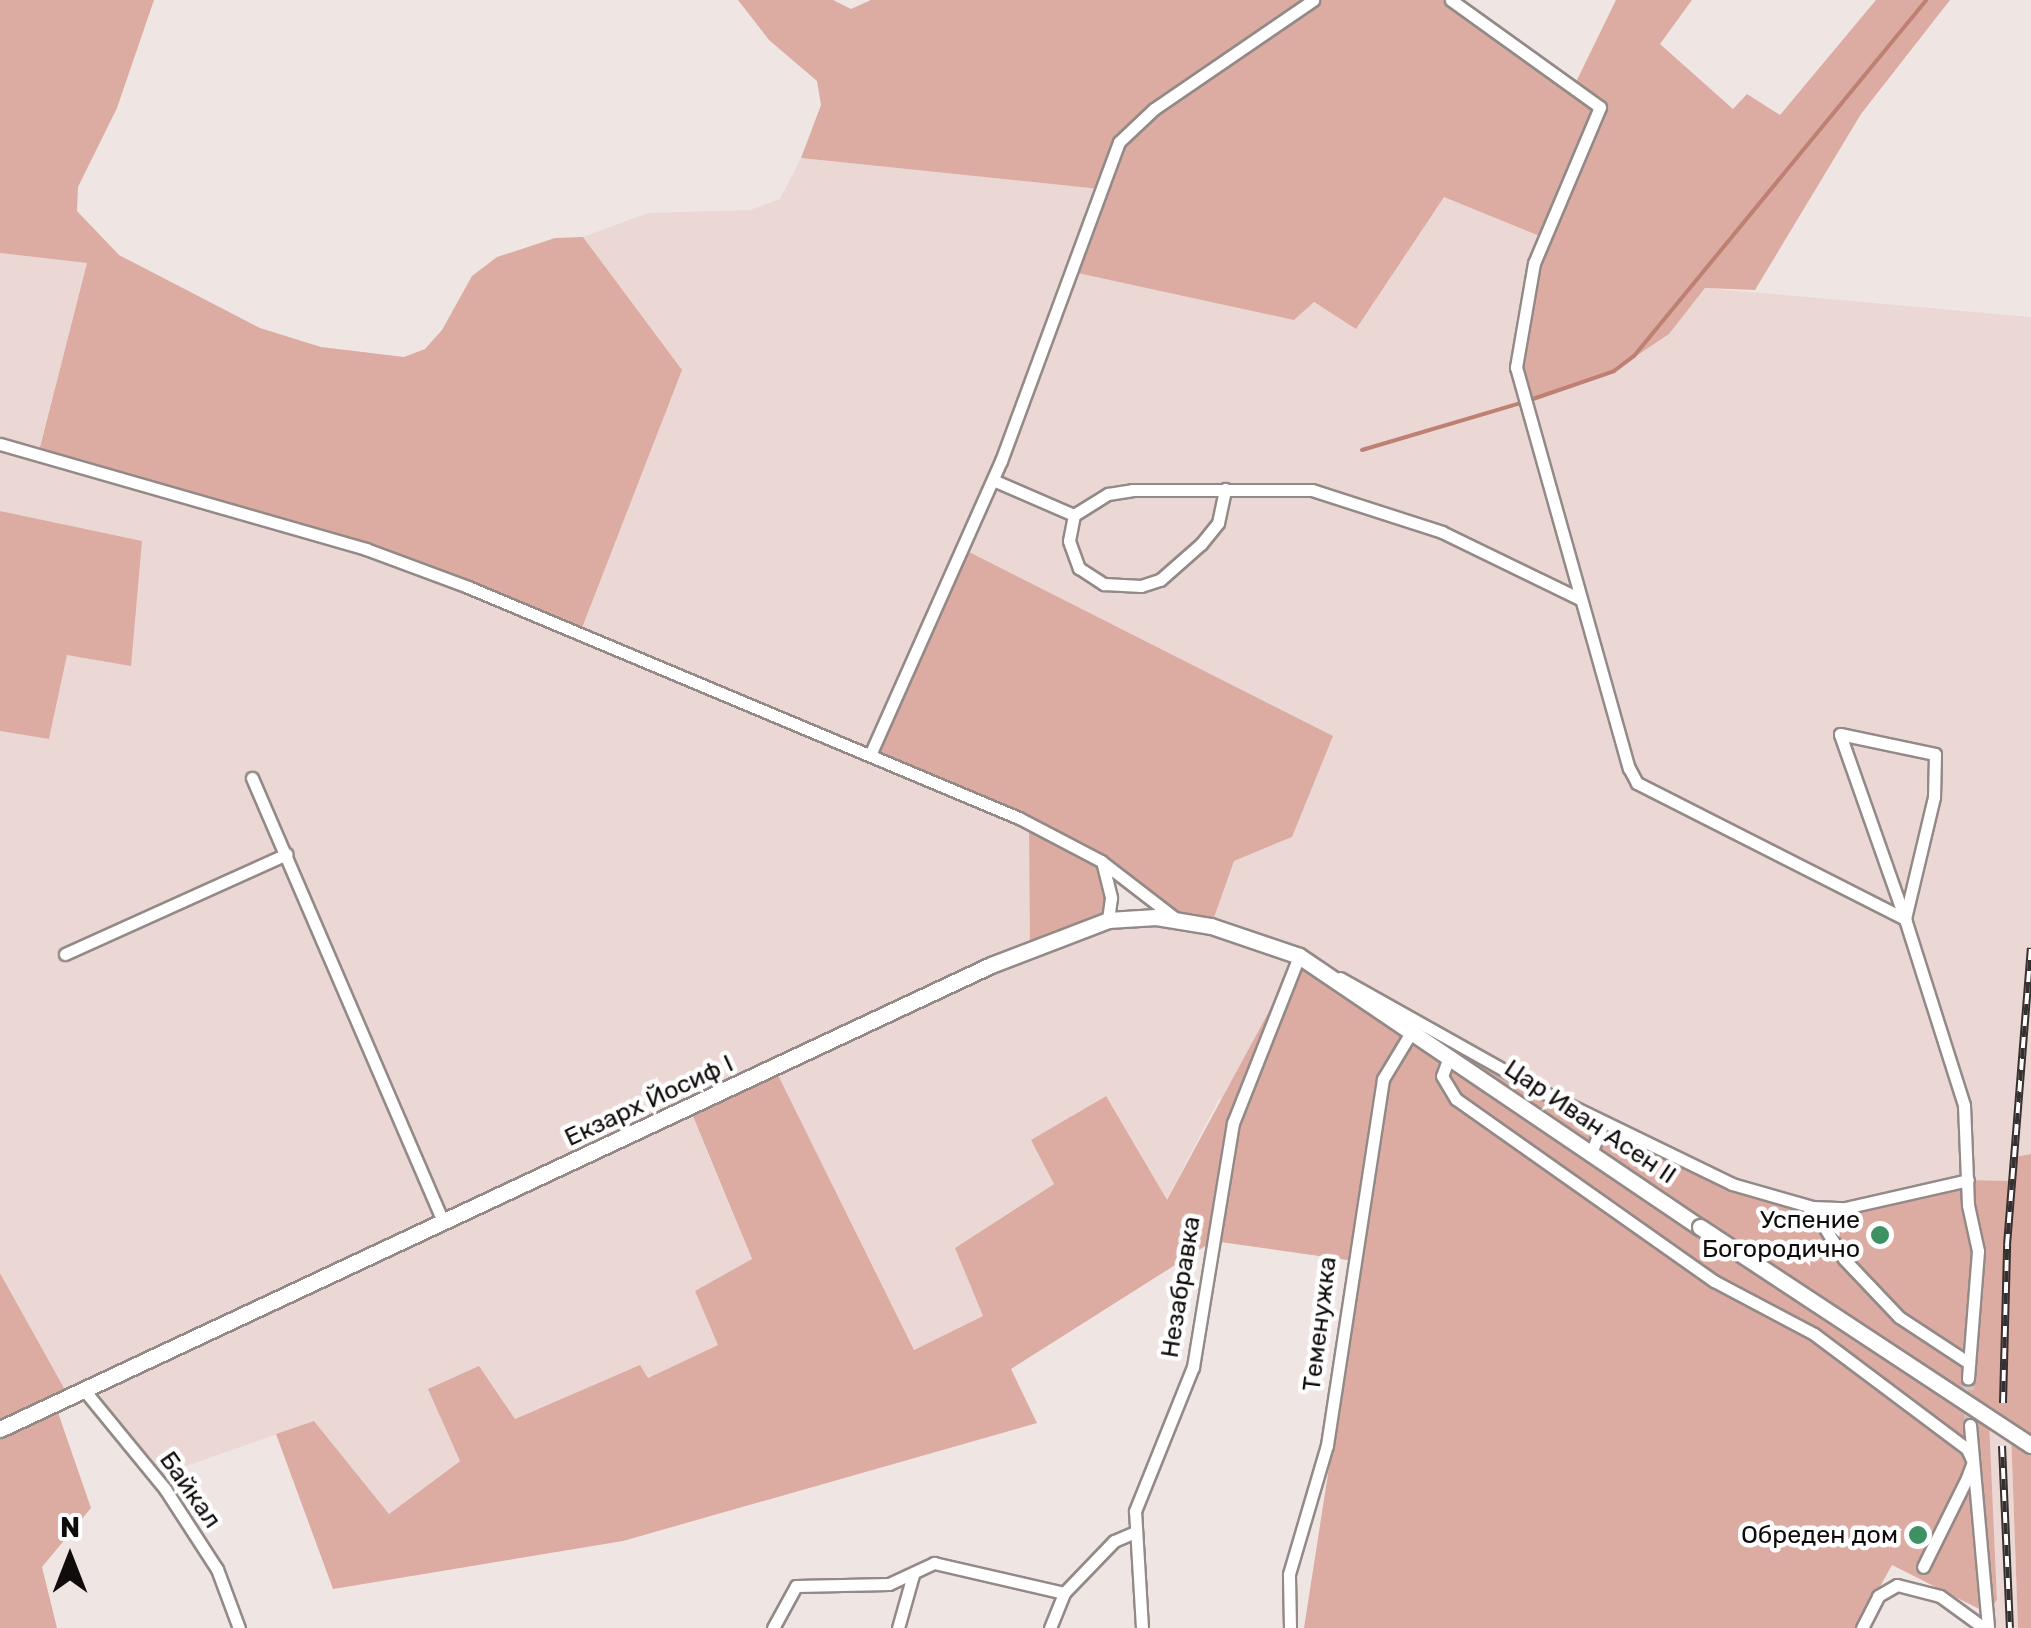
<!DOCTYPE html>
<meta charset="utf-8">
<style>
body{margin:0}
#map{position:relative;width:2031px;height:1628px;overflow:hidden;background:#efe6e4;font-family:Rubik,sans-serif}
div>[style]{position:absolute}
.built>*{inset:0;background:#ebd8d4}
.green>*{inset:0;background:#dcaca2}
.stream>*{height:4px;margin:-2px;padding:0 2px;transform-origin:2px;border-radius:2px;background:#bd8073}
.street-tunnel>*{height:11px;margin-top:-5.5px;transform-origin:0;background:repeating-linear-gradient(90deg,#cdc5c3 0 11px,transparent 0 16.5px)}
.roads{filter:drop-shadow(2px 0 #938a88) drop-shadow(-2px 0 #938a88) drop-shadow(0 2px #938a88) drop-shadow(0 -2px #938a88)}
.street>*{height:11px;margin:-5.5px;padding:0 5.5px;transform-origin:5.5px;border-radius:5.5px;background:#fff}
.secondary>*{height:15px;margin:-7.5px;padding:0 7.5px;transform-origin:7.5px;border-radius:7.5px;background:#fff}
.rail>*{height:8px;margin-top:-4px;transform-origin:0;background:repeating-linear-gradient(90deg,#fff 0 11px,#353130 0 22px);box-sizing:border-box;border-block:2px solid #353130}
.bridges{filter:drop-shadow(2px 0 #938a88) drop-shadow(-2px 0 #938a88) drop-shadow(0 2px #938a88) drop-shadow(0 -2px #938a88)}
.secondary-bridge>*{height:15px;margin:-7.5px;padding:0 7.5px;transform-origin:7.5px;border-radius:7.5px;background:#fff}
.dots>*{width:28px;height:28px;translate:-50% -50%;box-sizing:border-box;border:5px solid #fff;border-radius:50%}
span{translate:-50% -50%;white-space:nowrap;text-align:center;line-height:1.15;-webkit-text-stroke:9px #fff;paint-order:stroke}
.street-label{font-size:25px;color:#0f0c0b}
.poi-label{font-size:25px;color:#0f0c0b}
.right{translate:-100% -50%;text-align:right}
.north{position:absolute;left:20px;top:1508px;width:100px;height:100px;-webkit-text-stroke:8px #fff;paint-order:stroke;rotate:0deg;font-size:28px;font-weight:700;line-height:40px;text-align:center;color:#0f0c0b}
.north::after{content:'';display:block;margin:auto;width:35px;height:45px;background:#0f0c0b;clip-path:polygon(50% 0,100% 100%,50% 72%,0 100%)}
</style>
<div id="map">
<div class="built">
<i style="clip-path:polygon(evenodd,801px 158px,1101px 189px,1333px 313px,1444px 196px,1543px 238px,1525px 401px,1614px 371px,1669px 334px,1705px 288px,2031px 317px,2031px 1154px,2015px 1157px,2013px 1181px,1968px 1180px,1845px 1208px,1219px 1099px,1166px 1201px,1105px 1096px,1032px 1140px,1055px 1183px,955px 1248px,983px 1316px,914px 1350px,775px 1069px,690px 1110px,752px 1260px,719px 1345px,647px 1378px,639px 1366px,514px 1419px,429px 1389px,460px 1460px,389px 1514px,314px 1421px,155px 1477px,84px 1391px,69px 1397px,0 1273px,0 731px,49px 739px,67px 655px,141px 542px,0 511px,0 253px,87px 263px,38px 454px,681px 370px,583px 237px,648px 213px,750px 210px,780px 199px,801px 158px,1029px 822px,1292px 837px,1234px 861px,1156px 917px,1065px 933px,1029px 822px)"></i>
<i style="clip-path:polygon(1989px 1417px,2011px 1432px,2018px 1628px,1988px 1628px,1987px 1613px,1997px 1600px)"></i>
</div>
<div class="green">
<i style="clip-path:polygon(0 0,154px 0,117px 108px,78px 187px,77px 211px,119px 255px,260px 328px,321px 347px,404px 357px,425px 349px,442px 330px,472px 276px,497px 257px,555px 238px,583px 237px,682px 370px,580px 633px,366px 549px,38px 455px,87px 263px,0 253px)"></i>
<i style="clip-path:polygon(738px 0,833px 0,851px 9px,871px 0,1451px 0,1575px 84px,1616px 0,1692px 0,1660px 44px,1733px 109px,1747px 94px,1780px 115px,1876px 0,1950px 0,1861px 114px,1755px 290px,1705px 288px,1669px 334px,1614px 371px,1525px 401px,1516px 367px,1542px 237px,1444px 197px,1356px 329px,1314px 302px,1294px 320px,1073px 272px,1100px 189px,801px 158px,821px 105px,817px 81px,769px 40px)"></i>
<i style="clip-path:polygon(0 511px,142px 541px,131px 666px,67px 655px,49px 739px,0 731px)"></i>
<i style="clip-path:polygon(963px 549px,1333px 736px,1292px 837px,1234px 861px,1211px 926px,1179px 920px,1103px 863px,1108px 920px,1030px 948px,1029px 822px,870px 755px)"></i>
<i style="clip-path:polygon(1299px 956px,1547px 1094px,1732px 1184px,1845px 1208px,1968px 1180px,2012px 1181px,2015px 1157px,2031px 1154px,2031px 1628px,2018px 1628px,2011px 1432px,1989px 1419px,1997px 1600px,1987px 1613px,1892px 1565px,1857px 1628px,1304px 1628px,1361px 1262px,1213px 1241px,1011px 1369px,1037px 1423px,623px 1541px,333px 1589px,276px 1434px,314px 1421px,389px 1514px,460px 1461px,428px 1389px,479px 1366px,515px 1419px,640px 1365px,648px 1378px,718px 1345px,695px 1291px,752px 1259px,690px 1109px,775px 1069px,914px 1350px,983px 1316px,955px 1248px,1054px 1184px,1031px 1140px,1106px 1096px,1167px 1200px)"></i>
<i style="clip-path:polygon(0 1273px,69px 1397px,55px 1404px,91px 1508px,42px 1567px,57px 1628px,0 1628px)"></i>
</div>
<div class="stream">
<i style="left:1530px;top:400px;width:89px;rotate:-19deg"></i>
<i style="left:1614px;top:371px;width:25px;rotate:-37deg"></i>
<i style="left:1634px;top:356px;width:460px;rotate:-50.6deg"></i>
<i style="left:1362px;top:450px;width:166px;rotate:-16.5deg"></i>
</div>
<div class="street-tunnel">
<i style="left:1968px;top:1379px;width:46px;rotate:87.5deg"></i>
</div>
<div class="roads">
<div class="street">
<i style="left:1451px;top:0;width:183px;rotate:35.7deg"></i>
<i style="left:1600px;top:107px;width:169px;rotate:112.9deg"></i>
<i style="left:1534px;top:263px;width:106px;rotate:99.8deg"></i>
<i style="left:1516px;top:367px;width:417px;rotate:74.3deg"></i>
<i style="left:1629px;top:768px;width:17px;rotate:62deg"></i>
<i style="left:1637px;top:783px;width:301px;rotate:26.9deg"></i>
<i style="left:1905px;top:919px;width:195px;rotate:72.4deg"></i>
<i style="left:1964px;top:1105px;width:100px;rotate:87.7deg"></i>
<i style="left:1968px;top:1205px;width:47px;rotate:77.7deg"></i>
<i style="left:1978px;top:1251px;width:128px;rotate:94.5deg"></i>
<i style="left:0;top:444px;width:381px;rotate:16deg"></i>
<i style="left:366px;top:549px;width:109px;rotate:20.4deg"></i>
<i style="left:468px;top:587px;width:597px;rotate:22.75deg"></i>
<i style="left:1019px;top:818px;width:93px;rotate:27.7deg"></i>
<i style="left:1101px;top:861px;width:93px;rotate:37.6deg"></i>
<i style="left:993px;top:480px;width:88px;rotate:23.4deg"></i>
<i style="left:1074px;top:515px;width:40px;rotate:-32deg"></i>
<i style="left:1108px;top:494px;width:24px;rotate:-9deg"></i>
<i style="left:1132px;top:490px;width:180px"></i>
<i style="left:1312px;top:490px;width:137px;rotate:17.9deg"></i>
<i style="left:1442px;top:532px;width:153px;rotate:25.9deg"></i>
<i style="left:1074px;top:515px;width:26px;rotate:101deg"></i>
<i style="left:1069px;top:541px;width:29px;rotate:70deg"></i>
<i style="left:1079px;top:568px;width:30px;rotate:33deg"></i>
<i style="left:1104px;top:584px;width:37px;rotate:3deg"></i>
<i style="left:1141px;top:586px;width:20px;rotate:-18deg"></i>
<i style="left:1160px;top:580px;width:55px;rotate:-41.3deg"></i>
<i style="left:1201px;top:544px;width:27px;rotate:-51deg"></i>
<i style="left:1218px;top:523px;width:35px;rotate:-78deg"></i>
<i style="left:1840px;top:734px;width:97px;rotate:11.9deg"></i>
<i style="left:1935px;top:754px;width:43px;rotate:91.3deg"></i>
<i style="left:1934px;top:797px;width:125px;rotate:103.4deg"></i>
<i style="left:1905px;top:919px;width:196px;rotate:-109.4deg"></i>
<i style="left:870px;top:755px;width:322px;rotate:-66deg"></i>
<i style="left:1001px;top:461px;width:340px;rotate:-69.7deg"></i>
<i style="left:1119px;top:142px;width:48px;rotate:-43.3deg"></i>
<i style="left:1154px;top:109px;width:193px;rotate:-34.4deg"></i>
<i style="left:252px;top:778px;width:483px;rotate:66.7deg"></i>
<i style="left:1103px;top:865px;width:34px;rotate:76deg"></i>
<i style="left:1111px;top:898px;width:22px;rotate:98deg"></i>
<i style="left:65px;top:954px;width:243px;rotate:-24.3deg"></i>
<i style="left:1340px;top:978px;width:237px;rotate:29.3deg"></i>
<i style="left:1547px;top:1094px;width:206px;rotate:25.9deg"></i>
<i style="left:1732px;top:1184px;width:83px;rotate:16deg"></i>
<i style="left:1812px;top:1207px;width:33px;rotate:2deg"></i>
<i style="left:1845px;top:1208px;width:126px;rotate:-12.8deg"></i>
<i style="left:1449px;top:1057px;width:20px;rotate:110deg"></i>
<i style="left:1442px;top:1076px;width:27px;rotate:59deg"></i>
<i style="left:1456px;top:1099px;width:316px;rotate:35.2deg"></i>
<i style="left:1714px;top:1281px;width:113px;rotate:27.9deg"></i>
<i style="left:1814px;top:1334px;width:191px;rotate:36.9deg"></i>
<i style="left:1967px;top:1449px;width:14px;rotate:65deg"></i>
<i style="left:1973px;top:1462px;width:17px;rotate:111deg"></i>
<i style="left:1967px;top:1478px;width:99px;rotate:116.3deg"></i>
<i style="left:1591px;top:1153px;width:31px;rotate:-68deg"></i>
<i style="left:1812px;top:1207px;width:61px;rotate:58.4deg"></i>
<i style="left:1844px;top:1259px;width:80px;rotate:46.5deg"></i>
<i style="left:1899px;top:1317px;width:84px;rotate:33.3deg"></i>
<i style="left:84px;top:1390px;width:128px;rotate:50.7deg"></i>
<i style="left:165px;top:1489px;width:95px;rotate:57deg"></i>
<i style="left:217px;top:1569px;width:63px;rotate:69.6deg"></i>
<i style="left:1970px;top:1425px;width:204px;rotate:84.9deg"></i>
<i style="left:773px;top:1628px;width:48px;rotate:-61.3deg"></i>
<i style="left:796px;top:1586px;width:93px;rotate:-1.2deg"></i>
<i style="left:889px;top:1584px;width:50px;rotate:-25deg"></i>
<i style="left:934px;top:1563px;width:133px;rotate:13deg"></i>
<i style="left:1064px;top:1593px;width:72px;rotate:-46.1deg"></i>
<i style="left:1114px;top:1541px;width:23px;rotate:-23deg"></i>
<i style="left:898px;top:1628px;width:55px;rotate:-74.2deg"></i>
<i style="left:1050px;top:1628px;width:38px;rotate:-68deg"></i>
<i style="left:1142px;top:1628px;width:117px;rotate:-93.4deg"></i>
<i style="left:1135px;top:1511px;width:155px;rotate:-68.1deg"></i>
<i style="left:1193px;top:1367px;width:247px;rotate:-80.7deg"></i>
<i style="left:1233px;top:1123px;width:180px;rotate:-68.4deg"></i>
<i style="left:1290px;top:1628px;width:54px;rotate:-91.1deg"></i>
<i style="left:1289px;top:1574px;width:134px;rotate:-73.6deg"></i>
<i style="left:1327px;top:1445px;width:370px;rotate:-81.3deg"></i>
<i style="left:1383px;top:1079px;width:56px;rotate:-58.9deg"></i>
<i style="left:1862px;top:1628px;width:36px;rotate:-63deg"></i>
<i style="left:1878px;top:1596px;width:22px;rotate:-30deg"></i>
<i style="left:1897px;top:1585px;width:44px;rotate:14.3deg"></i>
<i style="left:1940px;top:1596px;width:54px;rotate:36deg"></i>
</div>
<div class="secondary">
<i style="left:0;top:1429px;width:1094px;rotate:-25.09deg"></i>
<i style="left:991px;top:965px;width:125px;rotate:-21deg"></i>
<i style="left:1108px;top:920px;width:48px;rotate:-3.6deg"></i>
<i style="left:1156px;top:917px;width:56px;rotate:9.3deg"></i>
<i style="left:1211px;top:926px;width:93px;rotate:18.8deg"></i>
<i style="left:1299px;top:956px;width:484px;rotate:34.1deg"></i>
</div>
</div>
<div class="rail">
<i style="left:2003px;top:1403px;width:158px;rotate:-88.5deg"></i>
<i style="left:2007px;top:1245px;width:298px;rotate:-85.4deg"></i>
<i style="left:2002px;top:1446px;width:182px;rotate:87.5deg"></i>
</div>
<div class="bridges">
<div class="secondary-bridge">
<i style="left:1700px;top:1227px;width:396px;rotate:33.4deg"></i>
</div>
</div>
<div class="dots">
<i style="left:1880px;top:1235px;background:#3d9163"></i>
<i style="left:1918px;top:1535px;background:#3d9163"></i>
</div>
<div class="street-label">
<span style="left:649px;top:1101px;rotate:-25deg">Екзарх Йосиф I</span>
<span style="left:1590px;top:1122px;rotate:34deg">Цар Иван Асен II</span>
<span style="left:1181px;top:1287px;rotate:-81deg">Незабравка</span>
<span style="left:1320px;top:1324px;rotate:-83deg">Теменужка</span>
<span style="left:190px;top:1490px;rotate:55deg">Байкал</span>
</div>
<div class="poi-label">
<span class="right" style="left:1860px;top:1235px">Успение<br>Богородично</span>
<span class="right" style="left:1898px;top:1535px">Обреден дом</span>
</div>
<div class="north">N</div>
</div>
